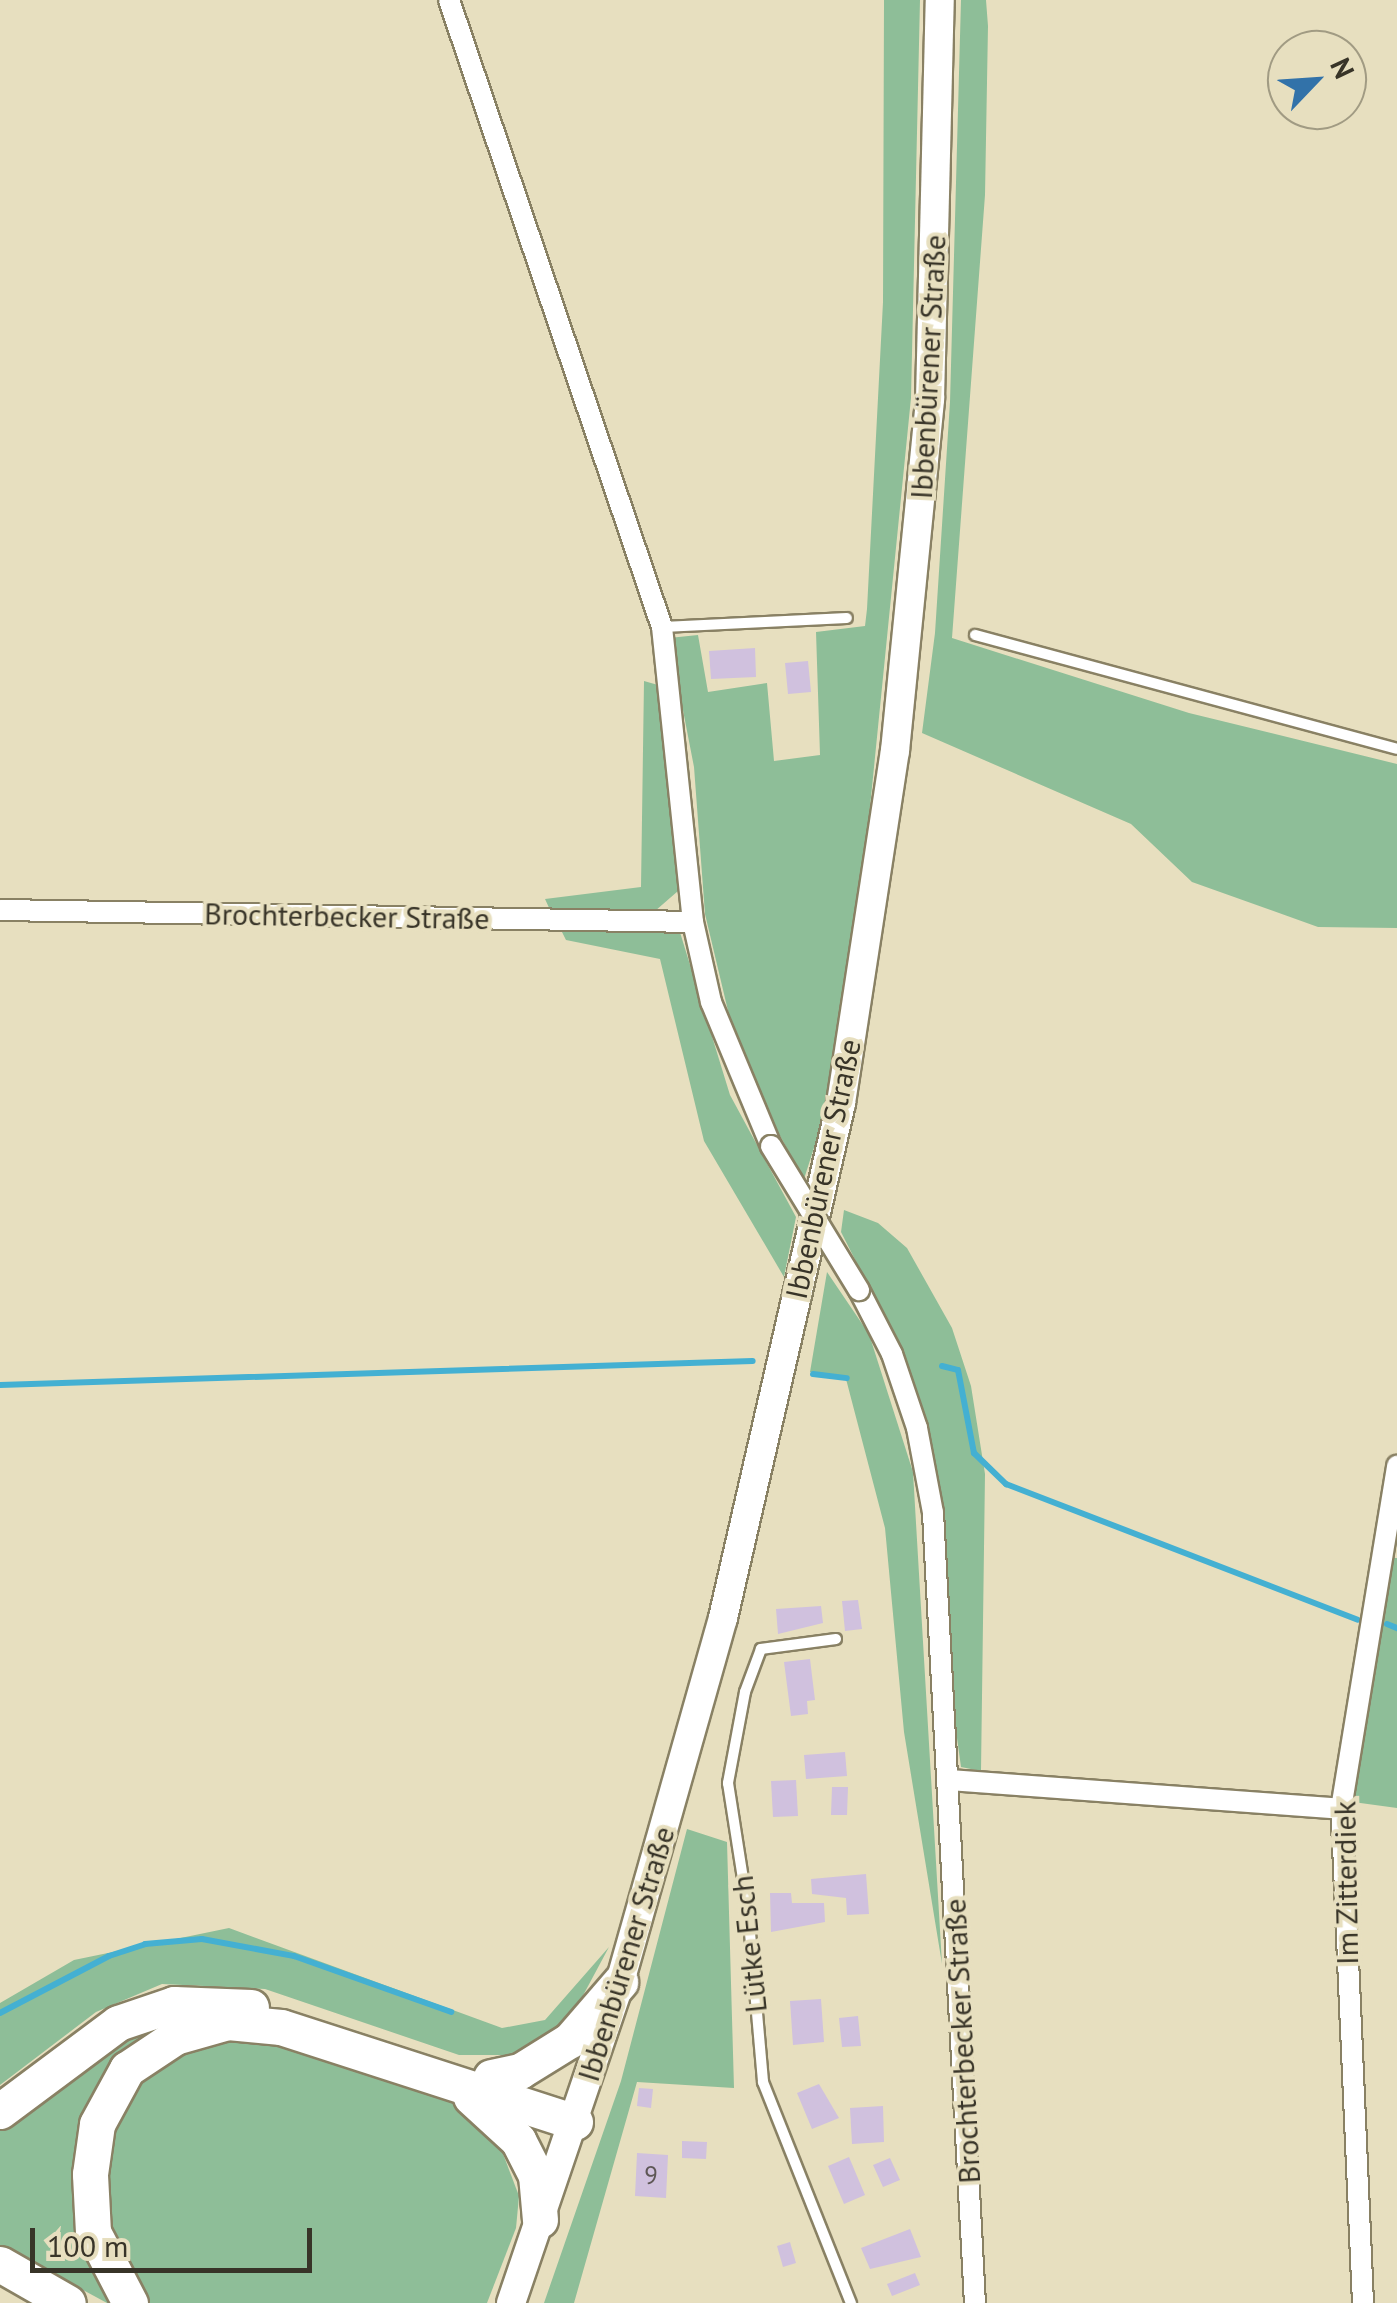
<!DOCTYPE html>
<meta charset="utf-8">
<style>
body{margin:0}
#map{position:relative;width:1397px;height:2303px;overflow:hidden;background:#e7dfbf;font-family:"PT Sans",sans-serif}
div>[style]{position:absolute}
.green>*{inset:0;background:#8ebe98}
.stream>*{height:6px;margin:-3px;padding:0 3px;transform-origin:3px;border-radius:3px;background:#44b0d2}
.building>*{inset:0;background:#d0c1de}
.roads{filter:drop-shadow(2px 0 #898164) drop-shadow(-2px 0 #898164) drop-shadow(0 2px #898164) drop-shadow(0 -2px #898164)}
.service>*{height:10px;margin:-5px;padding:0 5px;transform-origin:5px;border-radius:5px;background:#fff}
.minor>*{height:20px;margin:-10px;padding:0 10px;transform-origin:10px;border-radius:10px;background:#fff}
.secondary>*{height:28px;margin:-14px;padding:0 14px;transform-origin:14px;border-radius:14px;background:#fff}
.motorway>*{height:35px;margin:-17.5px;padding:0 17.5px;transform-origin:17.5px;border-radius:17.5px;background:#fff}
.bridges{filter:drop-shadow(2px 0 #898164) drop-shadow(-2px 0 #898164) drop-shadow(0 2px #898164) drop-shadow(0 -2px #898164)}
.minor-bridge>*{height:20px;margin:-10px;padding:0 10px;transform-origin:10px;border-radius:10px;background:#fff}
span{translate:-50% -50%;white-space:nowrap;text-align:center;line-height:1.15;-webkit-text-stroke:8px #e7dfbf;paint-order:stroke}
.number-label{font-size:25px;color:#5e5756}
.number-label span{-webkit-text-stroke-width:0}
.street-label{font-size:30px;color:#383428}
.north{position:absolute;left:1267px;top:30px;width:100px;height:100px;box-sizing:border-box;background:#e7dfbf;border:2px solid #a19b83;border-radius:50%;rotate:65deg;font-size:28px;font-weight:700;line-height:40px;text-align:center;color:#383428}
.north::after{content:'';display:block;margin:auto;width:35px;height:45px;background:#3272a9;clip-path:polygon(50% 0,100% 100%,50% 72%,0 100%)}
.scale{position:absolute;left:30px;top:2228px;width:282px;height:45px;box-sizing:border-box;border:5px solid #383428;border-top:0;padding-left:12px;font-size:30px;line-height:35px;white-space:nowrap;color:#383428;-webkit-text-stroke:8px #e7dfbf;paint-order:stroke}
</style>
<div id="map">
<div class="green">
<i style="clip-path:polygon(884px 0,920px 0,911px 398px,869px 817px,829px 1101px,804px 1179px,750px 1082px,734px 1036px,705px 914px,694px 767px,669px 638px,698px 635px,708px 692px,767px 683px,774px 761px,820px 755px,816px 632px,865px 626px,867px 609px,883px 302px)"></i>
<i style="clip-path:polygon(961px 0,986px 0,988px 26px,985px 195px,952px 638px,1189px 713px,1397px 764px,1397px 928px,1318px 927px,1192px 882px,1131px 824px,922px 733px,935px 633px,950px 402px)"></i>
<i style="clip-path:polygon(644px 681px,658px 685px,663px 713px,678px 891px,655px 911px,551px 912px,545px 899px,641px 887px)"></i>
<i style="clip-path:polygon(560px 928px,679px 929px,730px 1095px,796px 1217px,784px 1277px,704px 1141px,660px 959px,566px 940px)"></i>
<i style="clip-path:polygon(844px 1210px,878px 1223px,907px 1248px,952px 1328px,971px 1386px,985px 1474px,981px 1771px,961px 1767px,957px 1738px,933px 1452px,899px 1346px,841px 1232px)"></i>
<i style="clip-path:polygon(827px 1272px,869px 1334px,913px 1472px,942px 1964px,904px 1732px,885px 1528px,846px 1379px,810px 1372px)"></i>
<i style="clip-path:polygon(1393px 1558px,1397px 1558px,1397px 1808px,1353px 1802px)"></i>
<i style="clip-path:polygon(687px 1829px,727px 1842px,734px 2088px,637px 2082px,574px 2303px,544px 2303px,621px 2081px)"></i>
<i style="clip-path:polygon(229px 1928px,502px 2028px,545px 2020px,609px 1947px,572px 2016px,546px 2045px,512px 2055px,459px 2055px,265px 1989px,162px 1984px,96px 2012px,0 2085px,0 2003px,74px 1960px)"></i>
<i style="clip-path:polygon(210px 2018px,89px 2126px,120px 2303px,107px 2303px,0 2245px,0 2123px,112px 2034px)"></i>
<i style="clip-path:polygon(214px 2038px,262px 2038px,430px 2091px,470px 2112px,497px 2138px,519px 2196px,516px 2228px,487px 2303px,148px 2303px,127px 2276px,103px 2210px,109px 2129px,131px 2088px,157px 2063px)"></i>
</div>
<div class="stream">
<i style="left:942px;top:1366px;width:16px;rotate:14deg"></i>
<i style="left:958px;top:1370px;width:85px;rotate:79.1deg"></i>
<i style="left:974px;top:1453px;width:45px;rotate:44.1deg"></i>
<i style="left:1006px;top:1484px;width:377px;rotate:21.1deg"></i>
<i style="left:813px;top:1374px;width:34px;rotate:7deg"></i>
<i style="left:0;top:1385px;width:753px;rotate:-1.83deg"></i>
<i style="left:1387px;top:1624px;width:11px;rotate:22deg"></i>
<i style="left:0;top:2013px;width:123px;rotate:-27.6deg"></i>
<i style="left:109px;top:1956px;width:38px;rotate:-18deg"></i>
<i style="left:145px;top:1944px;width:57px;rotate:-5deg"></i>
<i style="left:202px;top:1939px;width:94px;rotate:10.5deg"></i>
<i style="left:294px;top:1956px;width:167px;rotate:19.6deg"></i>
</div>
<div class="building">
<i style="clip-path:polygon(755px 648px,756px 677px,711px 679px,709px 651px)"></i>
<i style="clip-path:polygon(808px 661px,811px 692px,788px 694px,785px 663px)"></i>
<i style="clip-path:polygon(858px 1600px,862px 1629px,845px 1631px,842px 1601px)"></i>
<i style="clip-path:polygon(821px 1606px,823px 1623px,778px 1634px,776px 1609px)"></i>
<i style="clip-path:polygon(810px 1659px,815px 1700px,807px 1701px,808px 1714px,791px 1716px,784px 1662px)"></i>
<i style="clip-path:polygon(845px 1752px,847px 1776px,806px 1779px,804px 1755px)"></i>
<i style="clip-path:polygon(796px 1780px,798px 1816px,773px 1817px,771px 1781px)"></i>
<i style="clip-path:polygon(832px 1787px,848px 1787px,847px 1815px,831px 1815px)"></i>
<i style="clip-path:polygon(866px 1874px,869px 1914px,847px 1915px,846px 1898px,812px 1894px,811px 1879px)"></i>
<i style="clip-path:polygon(770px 1893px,791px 1893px,792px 1903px,824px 1903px,825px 1922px,771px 1932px)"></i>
<i style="clip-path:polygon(821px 1999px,824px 2042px,793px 2045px,790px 2001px)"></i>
<i style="clip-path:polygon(858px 2016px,861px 2046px,842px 2047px,839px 2018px)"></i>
<i style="clip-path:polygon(819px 2084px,839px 2118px,812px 2129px,797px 2093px)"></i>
<i style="clip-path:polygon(639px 2088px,653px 2089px,651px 2108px,637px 2106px)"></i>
<i style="clip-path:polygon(883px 2106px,884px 2142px,852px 2144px,850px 2108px)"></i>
<i style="clip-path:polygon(682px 2141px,707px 2142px,706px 2159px,682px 2158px)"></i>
<i style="clip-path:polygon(637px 2153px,668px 2155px,666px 2198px,635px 2196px)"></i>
<i style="clip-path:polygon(849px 2157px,865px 2195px,844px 2204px,828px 2166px)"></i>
<i style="clip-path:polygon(890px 2158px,900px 2180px,883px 2187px,873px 2165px)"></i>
<i style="clip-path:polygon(910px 2229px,921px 2257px,870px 2269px,861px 2248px)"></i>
<i style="clip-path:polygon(790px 2242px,796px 2263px,783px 2267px,777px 2246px)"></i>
<i style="clip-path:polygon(915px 2273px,920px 2285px,892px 2296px,887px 2284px)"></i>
</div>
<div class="roads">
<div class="service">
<i style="left:663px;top:627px;width:184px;rotate:-2.8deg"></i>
<i style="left:975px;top:635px;width:437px;rotate:15.1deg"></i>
<i style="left:836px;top:1639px;width:76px;rotate:172.4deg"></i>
<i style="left:761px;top:1649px;width:46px;rotate:110.4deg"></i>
<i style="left:745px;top:1692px;width:93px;rotate:100.6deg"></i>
<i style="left:728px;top:1783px;width:129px;rotate:81.1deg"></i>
<i style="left:748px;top:1910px;width:173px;rotate:85deg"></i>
<i style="left:763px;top:2082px;width:238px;rotate:68.3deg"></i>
</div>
<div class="minor">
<i style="left:449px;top:0;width:662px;rotate:71.24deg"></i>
<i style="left:662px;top:627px;width:297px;rotate:84deg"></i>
<i style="left:693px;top:922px;width:82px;rotate:77.3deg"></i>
<i style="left:711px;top:1002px;width:156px;rotate:67.4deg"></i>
<i style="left:0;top:910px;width:693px;rotate:0.99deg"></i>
<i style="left:859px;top:1290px;width:72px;rotate:62.7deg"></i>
<i style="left:892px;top:1354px;width:78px;rotate:71.3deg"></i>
<i style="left:917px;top:1428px;width:86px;rotate:79.3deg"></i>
<i style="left:933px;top:1513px;width:791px;rotate:86.96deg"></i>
<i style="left:949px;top:1780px;width:393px;rotate:4.2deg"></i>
<i style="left:1363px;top:2303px;width:494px;rotate:-92.5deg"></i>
<i style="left:1341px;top:1809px;width:348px;rotate:-80.7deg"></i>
</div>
<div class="secondary">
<i style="left:511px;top:2303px;width:339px;rotate:-71.2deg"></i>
<i style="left:620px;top:1982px;width:378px;rotate:-74.2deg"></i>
<i style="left:723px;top:1618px;width:528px;rotate:-77.09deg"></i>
<i style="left:841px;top:1103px;width:356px;rotate:-81.3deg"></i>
<i style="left:895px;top:751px;width:354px;rotate:-84.3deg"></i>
<i style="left:930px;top:399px;width:399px;rotate:-88.6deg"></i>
</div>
<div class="motorway">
<i style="left:491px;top:2077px;width:30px;rotate:-12deg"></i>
<i style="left:520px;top:2071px;width:59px;rotate:-31.8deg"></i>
<i style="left:570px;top:2040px;width:77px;rotate:-49.2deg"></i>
<i style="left:471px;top:2097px;width:64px;rotate:42.5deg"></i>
<i style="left:518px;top:2140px;width:39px;rotate:63deg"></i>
<i style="left:536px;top:2175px;width:45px;rotate:84.9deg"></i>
<i style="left:0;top:2111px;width:147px;rotate:-36.7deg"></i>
<i style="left:118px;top:2023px;width:59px;rotate:-18.7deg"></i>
<i style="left:174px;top:2004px;width:77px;rotate:2.2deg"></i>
<i style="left:0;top:2264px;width:78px;rotate:29.8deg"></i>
<i style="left:130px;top:2303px;width:80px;rotate:-117.5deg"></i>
<i style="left:93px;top:2232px;width:58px;rotate:-93deg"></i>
<i style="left:90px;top:2174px;width:50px;rotate:-82deg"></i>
<i style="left:97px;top:2124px;width:63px;rotate:-61.4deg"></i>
<i style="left:127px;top:2069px;width:58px;rotate:-33.7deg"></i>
<i style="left:175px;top:2037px;width:55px;rotate:-15.8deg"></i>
<i style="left:228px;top:2022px;width:53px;rotate:5.4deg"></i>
<i style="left:281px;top:2027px;width:309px;rotate:17.9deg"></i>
</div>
</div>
<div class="bridges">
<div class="minor-bridge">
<i style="left:771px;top:1146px;width:169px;rotate:58.6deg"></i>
</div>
</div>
<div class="number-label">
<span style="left:651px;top:2175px">9</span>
</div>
<div class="street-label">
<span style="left:928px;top:367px;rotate:-87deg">Ibbenbürener Straße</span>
<span style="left:347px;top:916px;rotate:1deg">Brochterbecker Straße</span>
<span style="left:823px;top:1169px;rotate:-78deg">Ibbenbürener Straße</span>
<span style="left:1346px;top:1883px;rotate:-91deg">Im Zitterdiek</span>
<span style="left:749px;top:1944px;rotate:-96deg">Lütke Esch</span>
<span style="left:626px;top:1954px;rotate:-73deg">Ibbenbürener Straße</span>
<span style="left:962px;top:2041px;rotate:-93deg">Brochterbecker Straße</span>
</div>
<div class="north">N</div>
<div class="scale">100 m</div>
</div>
